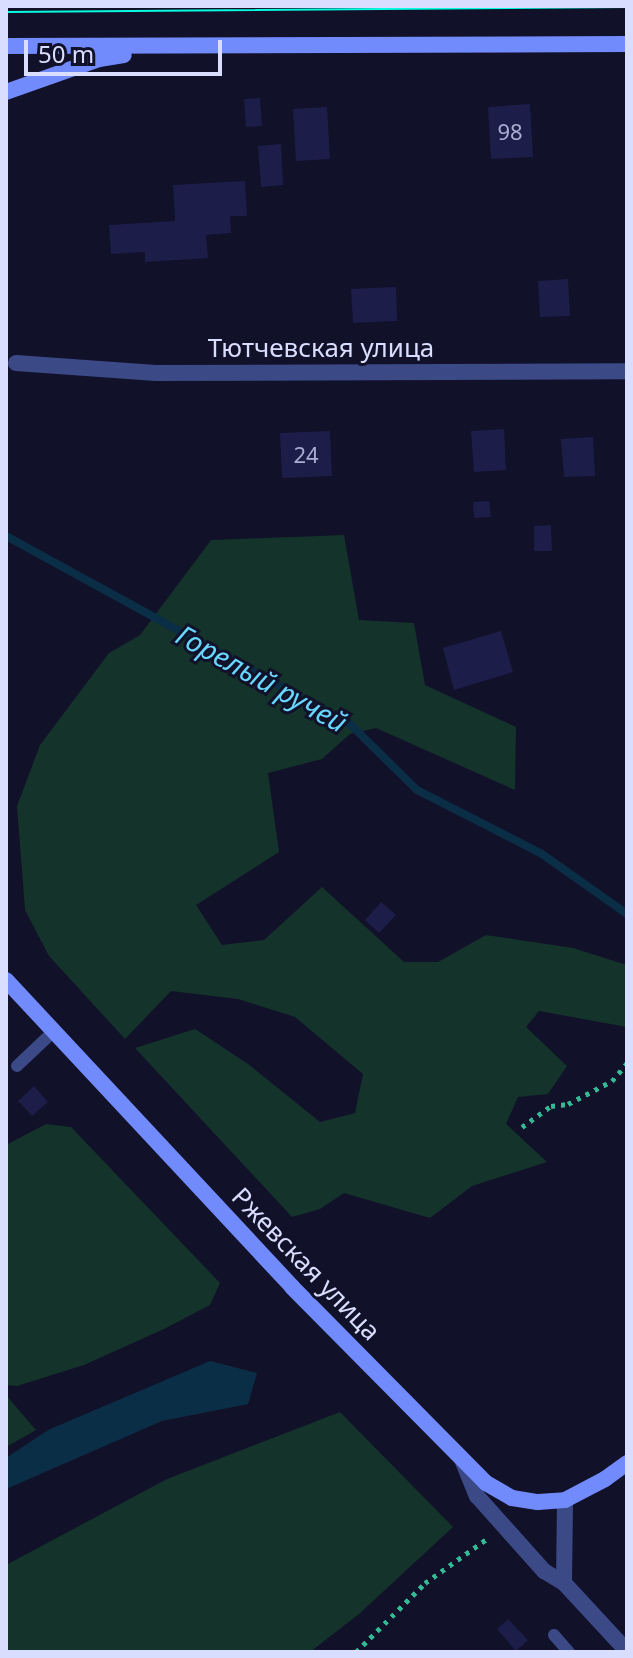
<!DOCTYPE html>
<meta charset="utf-8">
<style>
body{margin:0}
#map{position:relative;width:633px;height:1658px;overflow:hidden;background:#111129;font-family:"Noto Sans",sans-serif}
div>[style]{position:absolute}
.green>*{inset:0;background:#14332b}
.water>*{inset:0;background:#0b2e47}
.stream>*{height:8px;margin:-4px;padding:0 4px;transform-origin:4px;border-radius:4px;background:#0b2e47}
.building>*{inset:0;background:#1d1d4a}
.path>*{height:5px;margin-top:-2.5px;transform-origin:0;background:repeating-linear-gradient(90deg,#32ba95 0 4px,transparent 0 10px)}
.lane>*{height:12px;margin:-6px;padding:0 6px;transform-origin:6px;border-radius:6px;background:#3c4987}
.street>*{height:16px;margin:-8px;padding:0 8px;transform-origin:8px;border-radius:8px;background:#3c4987}
.secondary>*{height:16px;margin:-8px;padding:0 8px;transform-origin:8px;border-radius:8px;background:#718bfd}
.tram>*{height:2px;margin:-1px;padding:0 1px;transform-origin:1px;border-radius:1px;background:#08fce1}
span{translate:-50% -50%;white-space:nowrap;text-align:center;line-height:1.15;-webkit-text-stroke:6px #111129;paint-order:stroke}
.number-label{font-size:22px;color:#aaadd2}
.number-label span{-webkit-text-stroke-width:0}
.street-label{font-size:26px;color:#d9ddff}
.water-label{font-size:28px;color:#68d7fd;font-style:italic}
.frame{position:absolute;inset:0;border:8px solid #d9ddff;pointer-events:none}
.scale{position:absolute;left:24px;top:40px;width:198px;height:36px;box-sizing:border-box;border:4px solid #d9ddff;border-top:0;padding-left:10px;font-size:24px;line-height:28px;white-space:nowrap;color:#d9ddff;-webkit-text-stroke:6px #111129;paint-order:stroke}
</style>
<div id="map">
<div class="green">
<i style="clip-path:polygon(344px 535px,359px 620px,414px 623px,425px 685px,516px 727px,515px 790px,376px 728px,350px 734px,322px 759px,268px 773px,279px 852px,196px 905px,222px 945px,264px 940px,322px 887px,404px 962px,438px 962px,486px 935px,573px 948px,627px 965px,627px 1027px,539px 1011px,526px 1027px,567px 1066px,548px 1094px,518px 1097px,506px 1124px,547px 1162px,472px 1186px,430px 1218px,344px 1193px,320px 1209px,292px 1217px,135px 1048px,195px 1029px,248px 1064px,320px 1122px,355px 1113px,363px 1074px,295px 1017px,238px 999px,171px 991px,125px 1039px,49px 956px,25px 910px,17px 806px,40px 745px,109px 653px,140px 635px,211px 540px)"></i>
<i style="clip-path:polygon(46px 1124px,71px 1127px,220px 1283px,210px 1305px,164px 1329px,84px 1365px,17px 1386px,6px 1385px,6px 1145px)"></i>
<i style="clip-path:polygon(6px 1395px,36px 1430px,6px 1447px)"></i>
<i style="clip-path:polygon(340px 1412px,453px 1527px,359px 1614px,310px 1652px,6px 1652px,6px 1565px,167px 1479px)"></i>
</div>
<div class="water">
<i style="clip-path:polygon(210px 1361px,257px 1373px,248px 1404px,162px 1421px,6px 1489px,6px 1458px,48px 1430px)"></i>
</div>
<div class="stream">
<i style="left:6px;top:536px;width:392px;rotate:28.7deg"></i>
<i style="left:350px;top:724px;width:94px;rotate:44.6deg"></i>
<i style="left:417px;top:790px;width:140px;rotate:27.1deg"></i>
<i style="left:542px;top:854px;width:104px;rotate:35.2deg"></i>
</div>
<div class="building">
<i style="clip-path:polygon(260px 98px,262px 126px,246px 127px,244px 99px)"></i>
<i style="clip-path:polygon(530px 104px,533px 157px,491px 159px,488px 107px)"></i>
<i style="clip-path:polygon(327px 107px,330px 159px,296px 161px,293px 109px)"></i>
<i style="clip-path:polygon(281px 144px,283px 185px,261px 187px,258px 146px)"></i>
<i style="clip-path:polygon(245px 181px,247px 216px,230px 216px,231px 233px,206px 235px,208px 258px,145px 262px,145px 252px,111px 254px,109px 225px,175px 221px,173px 185px)"></i>
<i style="clip-path:polygon(568px 279px,570px 316px,540px 317px,538px 281px)"></i>
<i style="clip-path:polygon(396px 287px,397px 321px,353px 323px,351px 289px)"></i>
<i style="clip-path:polygon(504px 429px,506px 470px,474px 472px,471px 431px)"></i>
<i style="clip-path:polygon(330px 431px,332px 476px,282px 478px,280px 433px)"></i>
<i style="clip-path:polygon(593px 437px,595px 476px,564px 477px,561px 439px)"></i>
<i style="clip-path:polygon(489px 501px,491px 517px,474px 518px,473px 502px)"></i>
<i style="clip-path:polygon(551px 525px,552px 551px,534px 551px,534px 526px)"></i>
<i style="clip-path:polygon(501px 631px,513px 672px,454px 690px,443px 648px)"></i>
<i style="clip-path:polygon(381px 902px,396px 915px,379px 933px,365px 920px)"></i>
<i style="clip-path:polygon(34px 1086px,48px 1102px,32px 1116px,18px 1101px)"></i>
<i style="clip-path:polygon(508px 1619px,528px 1640px,516px 1651px,497px 1629px)"></i>
</div>
<div class="path">
<i style="left:522px;top:1127px;width:36px;rotate:-36deg"></i>
<i style="left:551px;top:1106px;width:17px;rotate:-7deg"></i>
<i style="left:568px;top:1104px;width:50px;rotate:-27.6deg"></i>
<i style="left:612px;top:1081px;width:23px;rotate:-50deg"></i>
<i style="left:356px;top:1652px;width:98px;rotate:-45deg"></i>
<i style="left:425px;top:1583px;width:77px;rotate:-35.5deg"></i>
</div>
<div class="lane">
<i style="left:17px;top:1066px;width:51px;rotate:-43.4deg"></i>
<i style="left:554px;top:1635px;width:23px;rotate:49deg"></i>
</div>
<div class="street">
<i style="left:16px;top:363px;width:140px;rotate:4.1deg"></i>
<i style="left:156px;top:373px;width:471px;rotate:-0.2deg"></i>
<i style="left:463px;top:1462px;width:37px;rotate:68deg"></i>
<i style="left:477px;top:1496px;width:101px;rotate:48.2deg"></i>
<i style="left:544px;top:1571px;width:23px;rotate:31deg"></i>
<i style="left:564px;top:1583px;width:93px;rotate:47.2deg"></i>
<i style="left:564px;top:1583px;width:83px;rotate:-89.3deg"></i>
</div>
<div class="secondary">
<i style="left:6px;top:46px;width:621px;rotate:-0.18deg"></i>
<i style="left:6px;top:92px;width:99px;rotate:-19.5deg"></i>
<i style="left:99px;top:59px;width:25px;rotate:-9deg"></i>
<i style="left:6px;top:980px;width:420px;rotate:47deg"></i>
<i style="left:292px;top:1287px;width:276px;rotate:45.3deg"></i>
<i style="left:486px;top:1483px;width:30px;rotate:30deg"></i>
<i style="left:512px;top:1498px;width:26px;rotate:9deg"></i>
<i style="left:538px;top:1502px;width:27px;rotate:-4deg"></i>
<i style="left:565px;top:1500px;width:45px;rotate:-27.7deg"></i>
<i style="left:605px;top:1479px;width:27px;rotate:-36deg"></i>
</div>
<div class="tram">
<i style="left:6px;top:12px;width:621px;rotate:-0.46deg"></i>
</div>
<div class="number-label">
<span style="left:510px;top:132px">98</span>
<span style="left:306px;top:455px">24</span>
</div>
<div class="street-label">
<span style="left:321px;top:348px">Тютчевская улица</span>
<span style="left:306px;top:1264px;rotate:46deg">Ржевская улица</span>
</div>
<div class="water-label">
<span style="left:262px;top:678px;rotate:29deg">Горелый ручей</span>
</div>
<div class="frame"></div>
<div class="scale">50 m</div>
</div>
